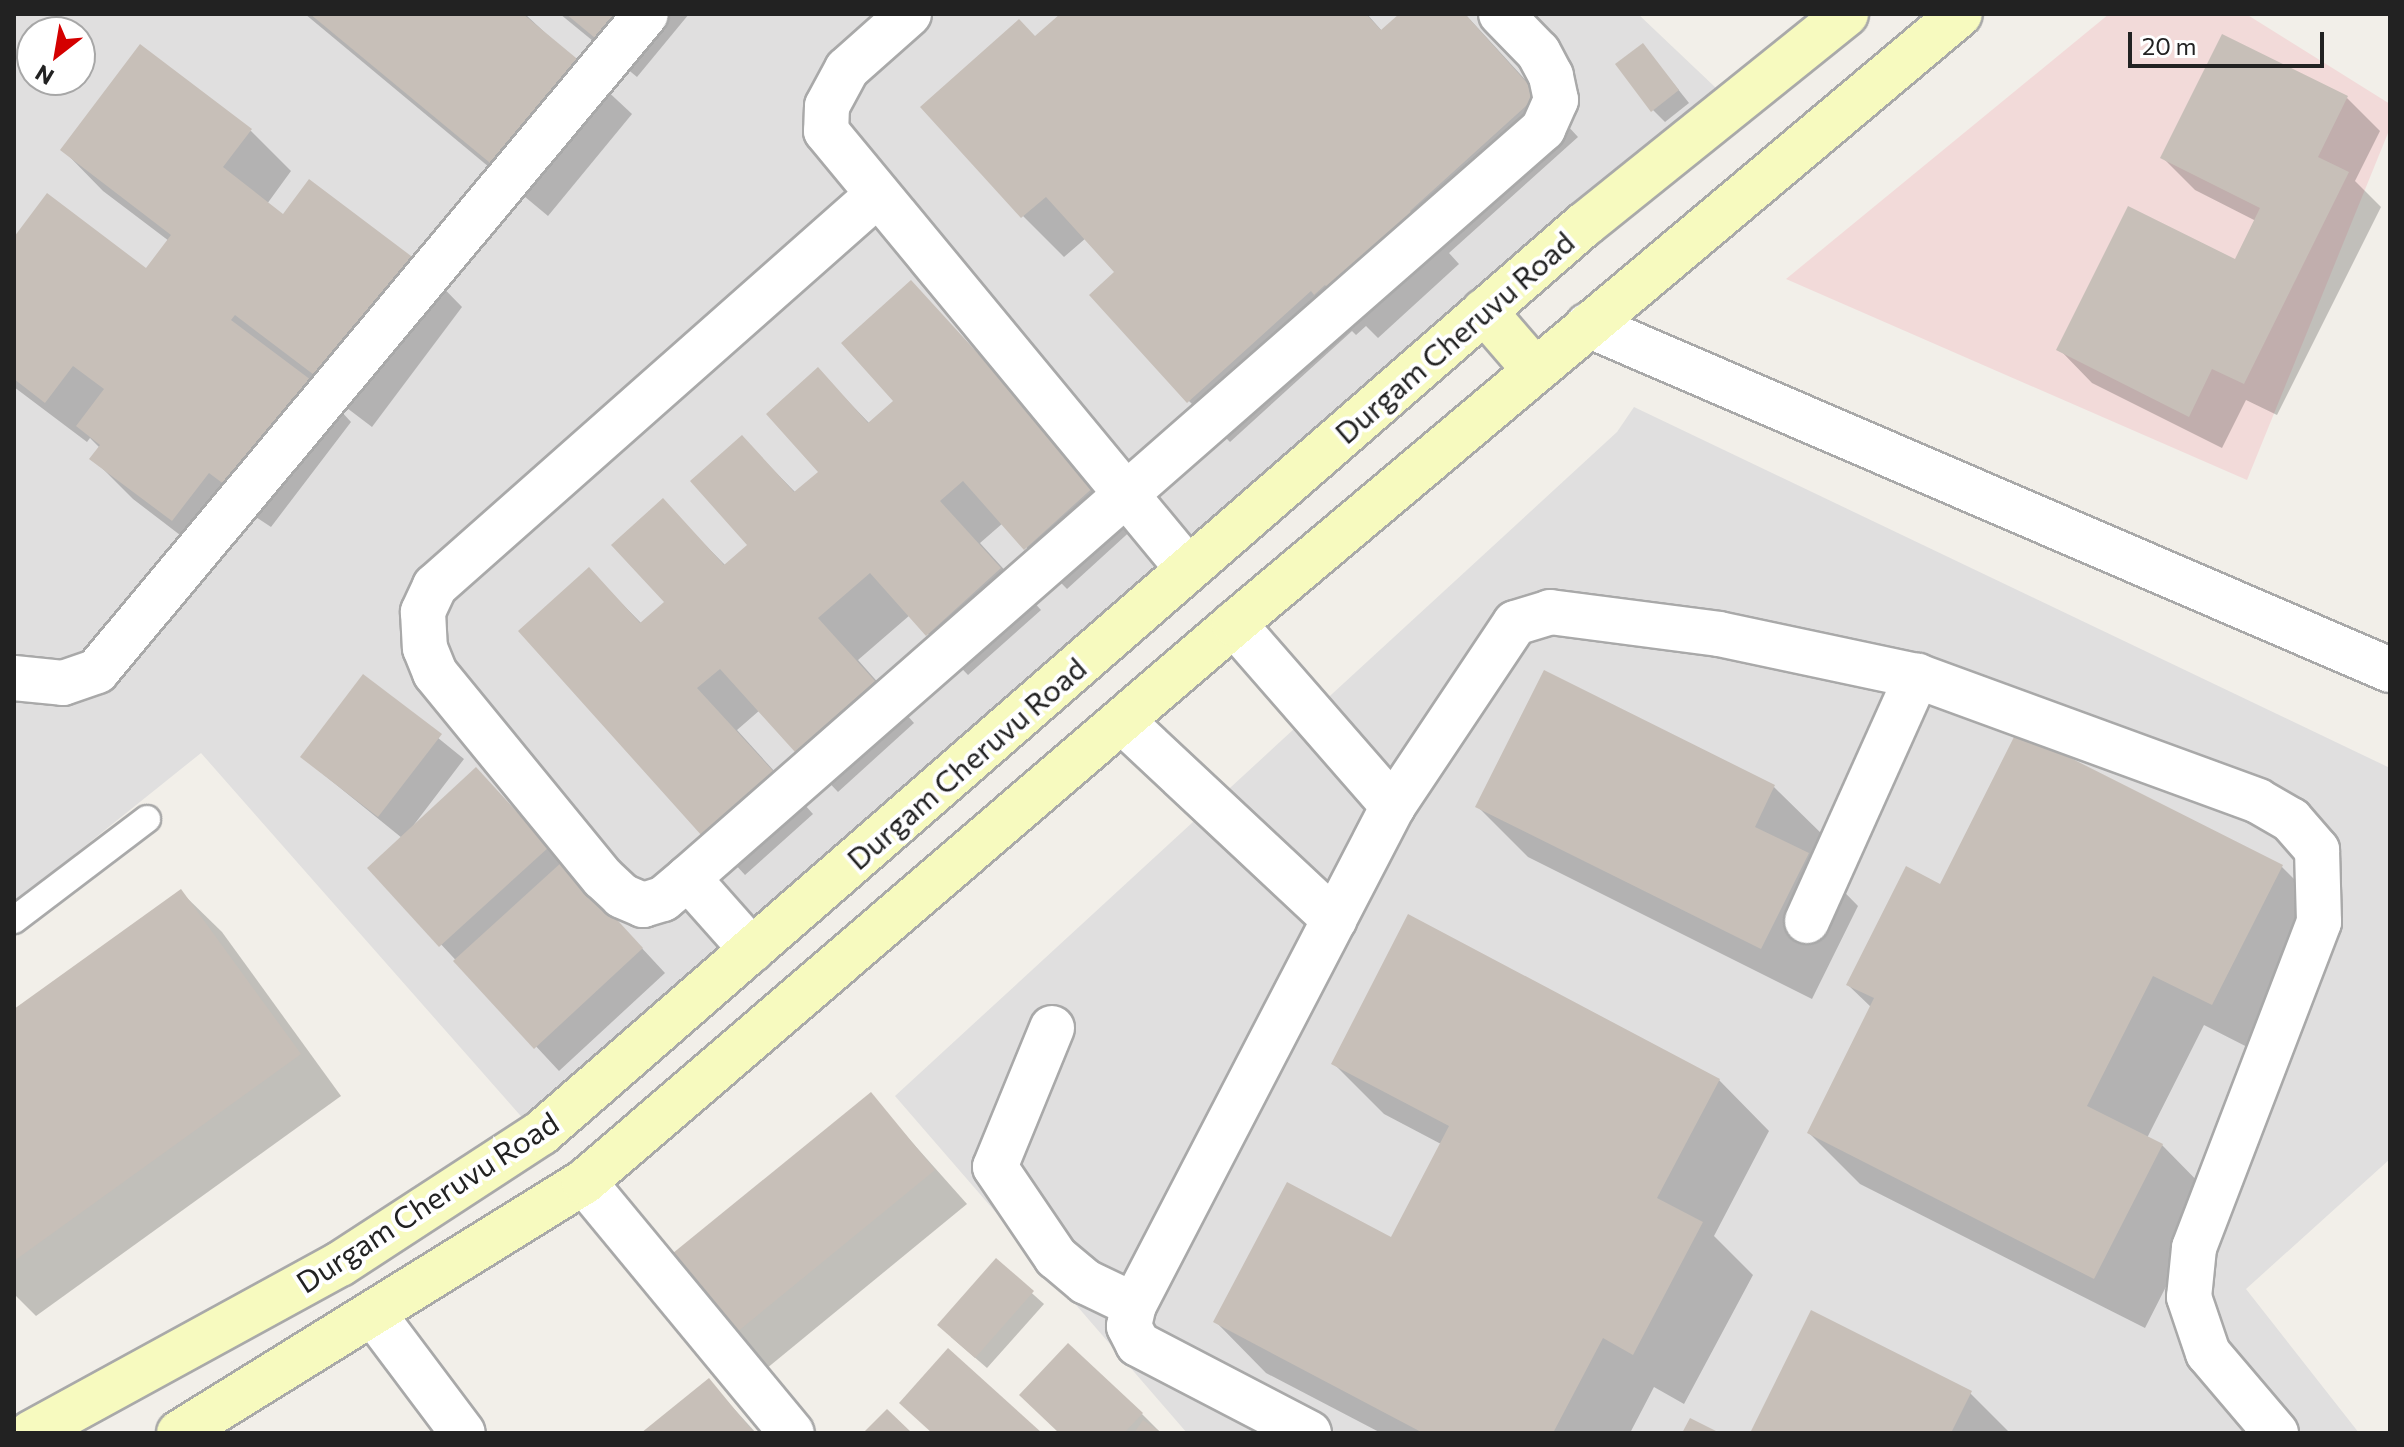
<!DOCTYPE html>
<style>
body{margin:0}
#map{position:relative;width:2404px;height:1447px;overflow:hidden;background:#f2efe9;font-family:Commissioner,sans-serif}
div>[style]{position:absolute}
.residential>*{inset:0;background:#e0dfdf}
.commercial>*{inset:0;background:#f2dad9}
.shadow>*{inset:0;background:#0003}
.building>*{inset:0;background:#c7bfb8}
.roads{filter:drop-shadow(2px 0 #a9a9a9) drop-shadow(-2px 0 #a9a9a9) drop-shadow(0 2px #a9a9a9) drop-shadow(0 -2px #a9a9a9)}
.service>*{height:26px;margin:-13px;padding:0 13px;transform-origin:13px;border-radius:13px;background:#fff}
.minor>*{height:44px;margin:-22px;padding:0 22px;transform-origin:22px;border-radius:22px;background:#fff}
.secondary>*{height:44px;margin:-22px;padding:0 22px;transform-origin:22px;border-radius:22px;background:#f7fabf}
span{translate:-50% -50%;white-space:nowrap;text-align:center;line-height:1.15;-webkit-text-stroke:8px #fff;paint-order:stroke}
.street-label{font-size:30px;color:#222}
.frame{position:absolute;inset:0;border:16px solid #222;pointer-events:none}
.north{position:absolute;left:16px;top:16px;width:80px;height:80px;box-sizing:border-box;background:#fff;border:2px solid #a7a7a7;border-radius:50%;rotate:211deg;font-size:22px;font-weight:700;line-height:32px;text-align:center;color:#222}
.north::after{content:'';display:block;margin:auto;width:28px;height:36px;background:#d40000;clip-path:polygon(50% 0,100% 100%,50% 72%,0 100%)}
.scale{position:absolute;left:2128px;top:32px;width:196px;height:36px;box-sizing:border-box;border:4px solid #222;border-top:0;padding-left:10px;font-size:24px;line-height:28px;white-space:nowrap;color:#222;-webkit-text-stroke:6px #fff;paint-order:stroke}
</style>
<div id="map">
<div class="residential">
<i style="clip-path:polygon(evenodd,14px 14px,1638px 14px,1735px 106px,541px 1139px,201px 753px,14px 903px,14px 14px,32px 32px,80px 32px,80px 80px,32px 80px,32px 32px)"></i>
<i style="clip-path:polygon(1634px 407px,2390px 768px,2390px 1159px,2246px 1289px,2359px 1433px,1187px 1433px,895px 1096px,1617px 432px)"></i>
</div>
<div class="commercial">
<i style="clip-path:polygon(2109px 14px,2246px 14px,2390px 104px,2390px 128px,2247px 480px,1786px 279px)"></i>
</div>
<div class="shadow">
<i style="clip-path:polygon(305px 14px,525px 14px,632px 114px,548px 216px)"></i>
<i style="clip-path:polygon(560px 14px,689px 14px,637px 77px)"></i>
<i style="clip-path:polygon(1063px 14px,1367px 14px,1382px 31px,1402px 14px,1465px 14px,1578px 137px,1449px 253px,1459px 264px,1378px 338px,1366px 326px,1356px 335px,1352px 331px,1230px 442px,1189px 401px,1117px 272px,1086px 238px,1064px 257px,1023px 216px,1036px 39px)"></i>
<i style="clip-path:polygon(1643px 45px,1689px 103px,1665px 122px,1653px 110px)"></i>
<i style="clip-path:polygon(2347px 98px,2380px 131px,2355px 181px,2381px 207px,2277px 415px,2246px 400px,2222px 448px,2092px 383px,2059px 349px,2236px 261px,2256px 221px,2195px 190px,2162px 157px)"></i>
<i style="clip-path:polygon(251px 131px,291px 171px,267px 204px,283px 217px,422px 266px,462px 307px,372px 427px,318px 386px,351px 422px,271px 527px,250px 513px,214px 561px,133px 499px,92px 458px,100px 448px,90px 438px,87px 442px,14px 387px,14px 241px,147px 271px,169px 241px,103px 191px,63px 150px)"></i>
<i style="clip-path:polygon(911px 282px,1136px 526px,1067px 589px,1003px 523px,980px 543px,1041px 610px,968px 675px,910px 615px,858px 660px,914px 723px,838px 792px,760px 710px,737px 730px,813px 814px,745px 875px,521px 631px,589px 570px,642px 624px,667px 602px,662px 501px,726px 566px,750px 545px,742px 438px,796px 493px,820px 472px,818px 370px,870px 424px,896px 401px)"></i>
<i style="clip-path:polygon(1545px 673px,1774px 787px,1825px 837px,1814px 861px,1858px 906px,1812px 999px,1528px 857px,1478px 807px)"></i>
<i style="clip-path:polygon(363px 677px,464px 759px,413px 826px,499px 794px,665px 973px,559px 1071px,370px 868px,402px 838px,302px 757px)"></i>
<i style="clip-path:polygon(2282px 867px,2332px 917px,2263px 1055px,2204px 1025px,2147px 1138px,2162px 1145px,2212px 1196px,2145px 1328px,1860px 1184px,1809px 1133px,1872px 1008px,1848px 985px,1940px 886px)"></i>
<i style="clip-path:polygon(181px 892px,222px 932px,341px 1096px,36px 1316px,14px 1294px,14px 1012px)"></i>
<i style="clip-path:polygon(1333px 1063px,1719px 1080px,1769px 1131px,1714px 1236px,1753px 1275px,1684px 1404px,1654px 1387px,1630px 1433px,1381px 1433px,1266px 1373px,1216px 1322px,1391px 1239px,1441px 1144px,1384px 1114px)"></i>
<i style="clip-path:polygon(870px 1095px,967px 1204px,761px 1373px,727px 1340px)"></i>
<i style="clip-path:polygon(996px 1261px,1044px 1304px,987px 1368px,951px 1337px)"></i>
<i style="clip-path:polygon(709px 1381px,756px 1433px,644px 1433px)"></i>
<i style="clip-path:polygon(1970px 1393px,2010px 1433px,1752px 1433px)"></i>
<i style="clip-path:polygon(1142px 1414px,1161px 1433px,1061px 1433px)"></i>
</div>
<div class="building">
<i style="clip-path:polygon(310px 14px,523px 14px,593px 72px,507px 177px)"></i>
<i style="clip-path:polygon(566px 14px,615px 14px,595px 38px)"></i>
<i style="clip-path:polygon(1060px 14px,1366px 14px,1381px 30px,1399px 14px,1465px 14px,1538px 95px,1410px 211px,1419px 221px,1336px 298px,1325px 285px,1314px 295px,1311px 291px,1187px 403px,1089px 295px,1114px 272px,1046px 197px,1021px 218px,920px 107px,1019px 19px,1035px 36px)"></i>
<i style="clip-path:polygon(2222px 34px,2348px 96px,2318px 157px,2349px 172px,2244px 384px,2212px 369px,2189px 417px,2056px 350px,2128px 206px,2235px 259px,2260px 208px,2160px 158px)"></i>
<i style="clip-path:polygon(1643px 43px,1679px 90px,1651px 112px,1615px 64px)"></i>
<i style="clip-path:polygon(140px 44px,252px 129px,223px 167px,283px 214px,309px 179px,423px 265px,330px 387px,235px 315px,231px 320px,311px 380px,229px 488px,209px 473px,172px 521px,89px 459px,100px 445px,76px 426px,104px 389px,73px 366px,45px 403px,14px 379px,14px 237px,47px 193px,146px 268px,171px 235px,60px 150px)"></i>
<i style="clip-path:polygon(911px 280px,1097px 484px,1024px 550px,963px 481px,940px 501px,1001px 568px,926px 636px,870px 573px,818px 618px,875px 681px,795px 752px,720px 669px,697px 688px,774px 772px,702px 836px,518px 631px,589px 567px,640px 623px,664px 602px,611px 545px,663px 498px,724px 565px,747px 545px,690px 481px,742px 435px,794px 492px,818px 472px,766px 414px,818px 367px,868px 423px,893px 401px,841px 343px)"></i>
<i style="clip-path:polygon(1544px 670px,1775px 785px,1755px 827px,1809px 853px,1761px 949px,1475px 807px)"></i>
<i style="clip-path:polygon(363px 674px,442px 734px,378px 817px,300px 757px)"></i>
<i style="clip-path:polygon(2017px 731px,2283px 865px,2212px 1005px,2153px 976px,2087px 1106px,2163px 1144px,2094px 1279px,1807px 1133px,1874px 998px,1846px 985px,1906px 866px,1940px 884px)"></i>
<i style="clip-path:polygon(476px 767px,549px 847px,439px 947px,367px 868px)"></i>
<i style="clip-path:polygon(563px 861px,643px 948px,534px 1049px,453px 961px)"></i>
<i style="clip-path:polygon(181px 889px,301px 1054px,14px 1261px,14px 1009px)"></i>
<i style="clip-path:polygon(1408px 914px,1720px 1079px,1657px 1198px,1703px 1222px,1633px 1355px,1603px 1338px,1553px 1433px,1423px 1433px,1213px 1322px,1287px 1182px,1391px 1237px,1449px 1126px,1331px 1064px)"></i>
<i style="clip-path:polygon(871px 1092px,935px 1170px,726px 1341px,662px 1262px)"></i>
<i style="clip-path:polygon(996px 1258px,1034px 1291px,975px 1358px,937px 1325px)"></i>
<i style="clip-path:polygon(1811px 1310px,1972px 1391px,1951px 1433px,1750px 1433px)"></i>
<i style="clip-path:polygon(1068px 1343px,1143px 1413px,1124px 1433px,1059px 1433px,1019px 1395px)"></i>
<i style="clip-path:polygon(948px 1348px,1042px 1433px,932px 1433px,899px 1403px)"></i>
<i style="clip-path:polygon(709px 1378px,754px 1433px,641px 1433px)"></i>
<i style="clip-path:polygon(887px 1409px,912px 1433px,863px 1433px)"></i>
<i style="clip-path:polygon(1690px 1418px,1720px 1433px,1682px 1433px)"></i>
<i style="clip-path:polygon(1143px 1420px,1162px 1433px,1134px 1433px)"></i>
</div>
<div class="roads">
<div class="service">
<i style="left:14px;top:920px;width:167px;rotate:-37.2deg"></i>
</div>
<div class="minor">
<i style="left:909px;top:14px;width:83px;rotate:138.4deg"></i>
<i style="left:847px;top:69px;width:42px;rotate:118.4deg"></i>
<i style="left:827px;top:106px;width:25px;rotate:92deg"></i>
<i style="left:826px;top:131px;width:567px;rotate:50.44deg"></i>
<i style="left:876px;top:196px;width:589px;rotate:138.51deg"></i>
<i style="left:435px;top:586px;width:29px;rotate:115deg"></i>
<i style="left:423px;top:612px;width:36px;rotate:87deg"></i>
<i style="left:425px;top:648px;width:27px;rotate:68deg"></i>
<i style="left:435px;top:673px;width:265px;rotate:50.7deg"></i>
<i style="left:603px;top:878px;width:26px;rotate:43deg"></i>
<i style="left:622px;top:896px;width:23px;rotate:23deg"></i>
<i style="left:643px;top:905px;width:21px;rotate:-17deg"></i>
<i style="left:663px;top:899px;width:33px;rotate:-40deg"></i>
<i style="left:688px;top:878px;width:1137px;rotate:-41.22deg"></i>
<i style="left:1543px;top:129px;width:32px;rotate:-66deg"></i>
<i style="left:1556px;top:100px;width:25px;rotate:-102deg"></i>
<i style="left:1551px;top:76px;width:27px;rotate:-118deg"></i>
<i style="left:1538px;top:52px;width:53px;rotate:-134.2deg"></i>
<i style="left:1588px;top:325px;width:873px;rotate:23.28deg"></i>
<i style="left:1234px;top:624px;width:242px;rotate:48.9deg"></i>
<i style="left:14px;top:678px;width:49px;rotate:5.8deg"></i>
<i style="left:63px;top:683px;width:36px;rotate:-19deg"></i>
<i style="left:97px;top:671px;width:856px;rotate:-50.12deg"></i>
<i style="left:1122px;top:721px;width:291px;rotate:43.1deg"></i>
<i style="left:688px;top:878px;width:96px;rotate:48.4deg"></i>
<i style="left:1807px;top:921px;width:269px;rotate:-65.8deg"></i>
<i style="left:1052px;top:1028px;width:150px;rotate:112.3deg"></i>
<i style="left:995px;top:1167px;width:109px;rotate:55.9deg"></i>
<i style="left:1056px;top:1257px;width:39px;rotate:40deg"></i>
<i style="left:1086px;top:1282px;width:53px;rotate:25.6deg"></i>
<i style="left:584px;top:1182px;width:326px;rotate:50.4deg"></i>
<i style="left:375px;top:1316px;width:146px;rotate:53.1deg"></i>
<i style="left:1309px;top:1433px;width:193px;rotate:-152.5deg"></i>
<i style="left:1138px;top:1344px;width:20px;rotate:-117deg"></i>
<i style="left:1129px;top:1326px;width:22px;rotate:-77deg"></i>
<i style="left:1134px;top:1305px;width:562px;rotate:-62.57deg"></i>
<i style="left:1393px;top:806px;width:220px;rotate:-56.3deg"></i>
<i style="left:1515px;top:623px;width:37px;rotate:-17deg"></i>
<i style="left:1550px;top:612px;width:170px;rotate:7.4deg"></i>
<i style="left:1719px;top:634px;width:202px;rotate:12deg"></i>
<i style="left:1917px;top:676px;width:363px;rotate:20.1deg"></i>
<i style="left:2258px;top:801px;width:38px;rotate:30deg"></i>
<i style="left:2291px;top:820px;width:40px;rotate:49deg"></i>
<i style="left:2317px;top:850px;width:72px;rotate:88.4deg"></i>
<i style="left:2319px;top:922px;width:349px;rotate:111deg"></i>
<i style="left:2194px;top:1248px;width:49px;rotate:95.8deg"></i>
<i style="left:2189px;top:1297px;width:59px;rotate:71.3deg"></i>
<i style="left:2208px;top:1353px;width:105px;rotate:49.6deg"></i>
</div>
<div class="secondary">
<i style="left:1484px;top:311px;width:78px;rotate:49.2deg"></i>
<i style="left:31px;top:1433px;width:352px;rotate:-28.7deg"></i>
<i style="left:340px;top:1264px;width:240px;rotate:-33.1deg"></i>
<i style="left:541px;top:1133px;width:1384px;rotate:-41.05deg"></i>
<i style="left:1585px;top:224px;width:335px;rotate:-38.8deg"></i>
<i style="left:179px;top:1433px;width:476px;rotate:-31.8deg"></i>
<i style="left:584px;top:1182px;width:857px;rotate:-40.64deg"></i>
<i style="left:1234px;top:624px;width:948px;rotate:-40.04deg"></i>
</div>
</div>
<div class="street-label">
<span style="left:1454px;top:337px;rotate:-41deg">Durgam Cheruvu Road</span>
<span style="left:966px;top:763px;rotate:-41deg">Durgam Cheruvu Road</span>
<span style="left:427px;top:1202px;rotate:-33deg">Durgam Cheruvu Road</span>
</div>
<div class="frame"></div>
<div class="north">N</div>
<div class="scale">20 m</div>
</div>
